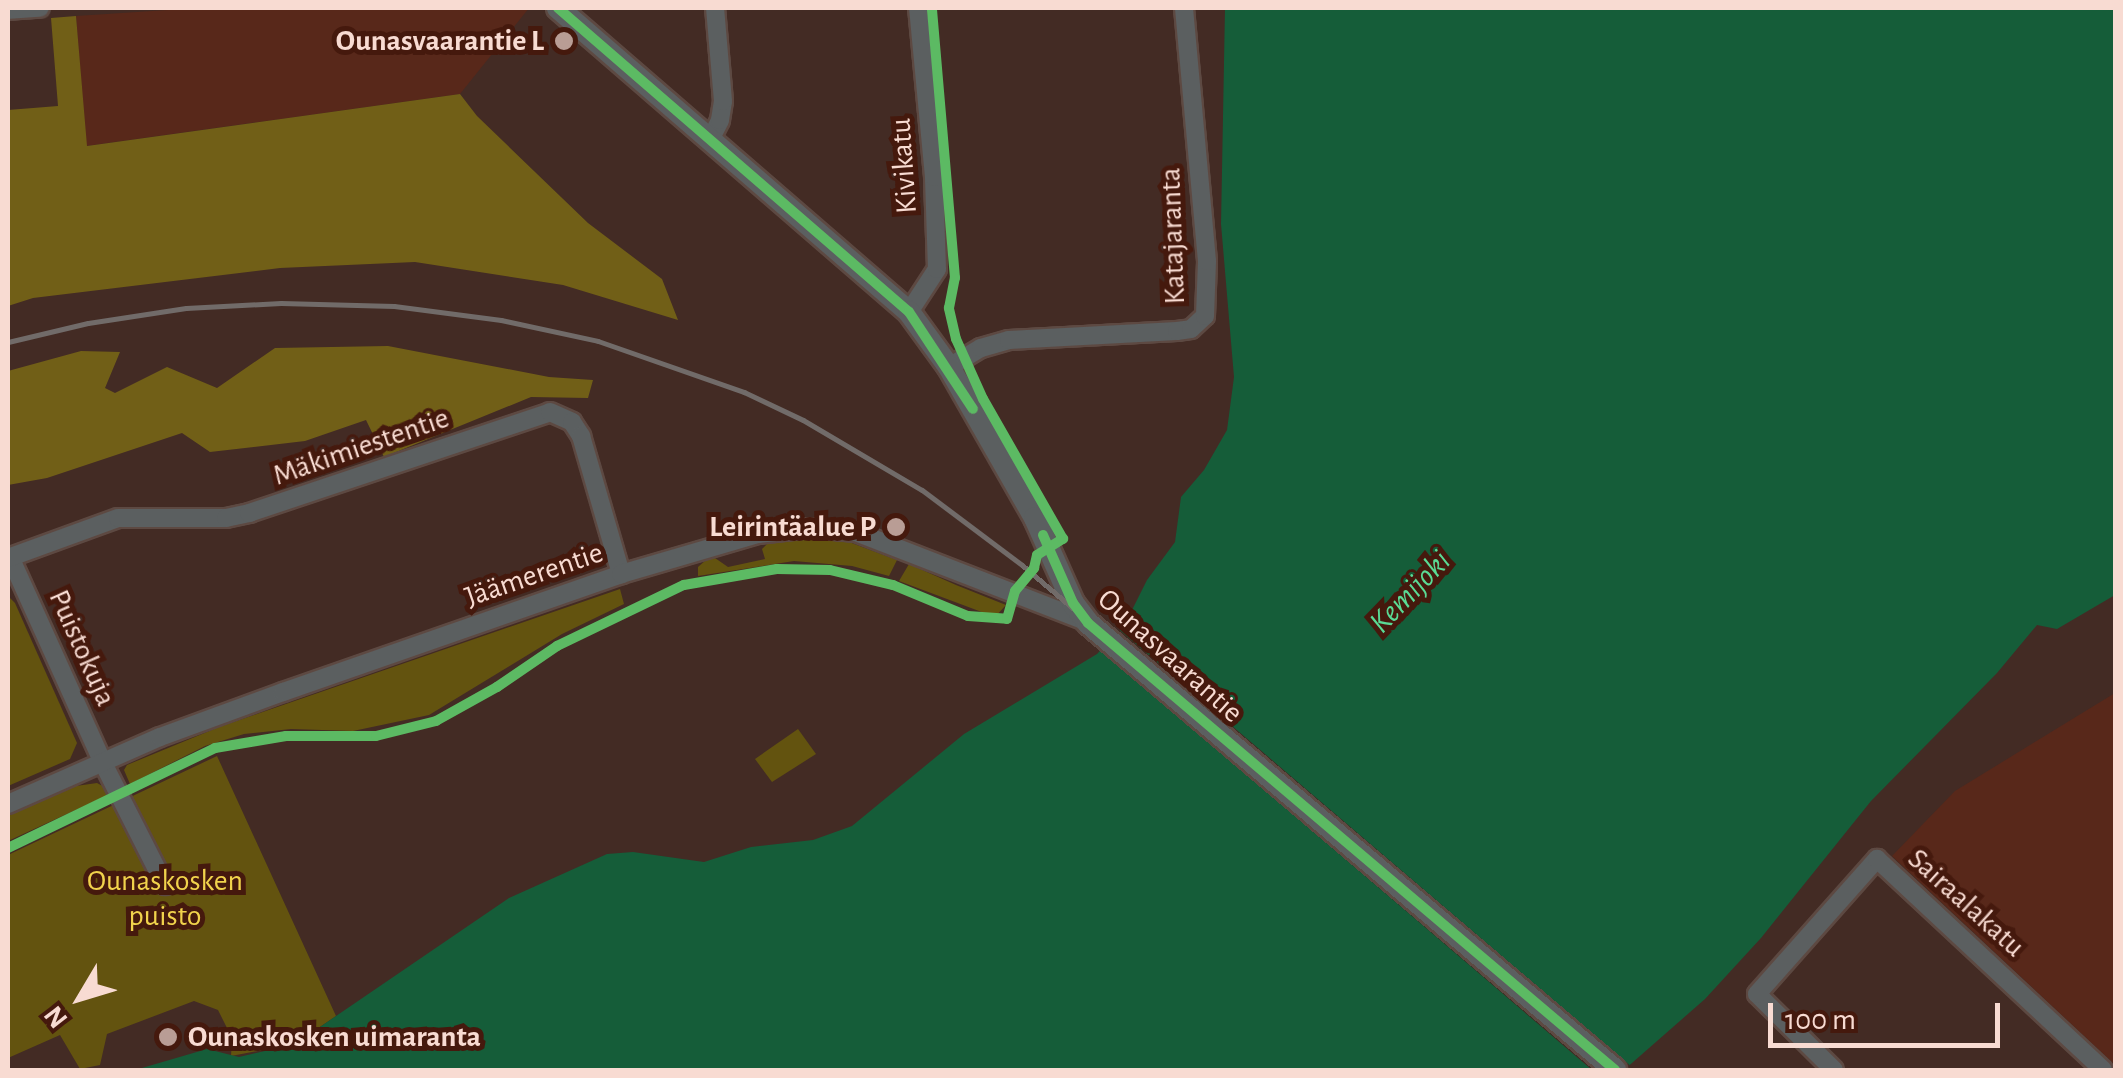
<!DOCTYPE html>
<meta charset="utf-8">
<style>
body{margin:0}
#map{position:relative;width:2123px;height:1078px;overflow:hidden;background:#432b24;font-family:"Alegreya Sans",sans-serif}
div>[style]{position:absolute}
.built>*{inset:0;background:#58281a}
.green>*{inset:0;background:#63530f}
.forest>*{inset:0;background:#715f17}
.water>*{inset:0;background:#155d39}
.pier>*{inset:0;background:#432b24}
.roads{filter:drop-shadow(2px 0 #5d4942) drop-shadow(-2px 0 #5d4942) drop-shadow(0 2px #5d4942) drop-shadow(0 -2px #5d4942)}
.minor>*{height:18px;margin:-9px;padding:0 9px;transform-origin:9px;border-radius:9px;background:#5b5f60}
.tertiary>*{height:22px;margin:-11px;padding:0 11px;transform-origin:11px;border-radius:11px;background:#5b5f60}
.rail>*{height:5px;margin:-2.5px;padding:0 2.5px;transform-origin:2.5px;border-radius:2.5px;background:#716b69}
.cycleway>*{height:10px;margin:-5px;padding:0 5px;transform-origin:5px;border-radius:5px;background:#5cba63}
.dots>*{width:28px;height:28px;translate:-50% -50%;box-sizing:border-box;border:5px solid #45190d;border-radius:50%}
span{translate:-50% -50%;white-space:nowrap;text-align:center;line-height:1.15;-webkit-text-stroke:10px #45190d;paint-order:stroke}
.poi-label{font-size:30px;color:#f8dbd2;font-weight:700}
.right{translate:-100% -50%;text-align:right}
.left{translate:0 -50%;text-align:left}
.street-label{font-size:30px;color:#f8dbd2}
.park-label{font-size:30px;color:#f1d34c}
.water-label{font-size:32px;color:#5adb95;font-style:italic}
.frame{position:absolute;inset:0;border:10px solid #f8dbd2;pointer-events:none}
.north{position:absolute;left:30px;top:948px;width:100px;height:100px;-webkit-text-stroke:8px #45190d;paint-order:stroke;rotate:232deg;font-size:28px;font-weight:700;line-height:40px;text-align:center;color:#f8dbd2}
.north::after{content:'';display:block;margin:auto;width:35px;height:45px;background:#f8dbd2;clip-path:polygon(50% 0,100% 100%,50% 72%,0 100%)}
.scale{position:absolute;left:1768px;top:1003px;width:232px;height:45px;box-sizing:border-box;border:5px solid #f8dbd2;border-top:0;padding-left:12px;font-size:30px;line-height:35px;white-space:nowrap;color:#f8dbd2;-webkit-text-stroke:8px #45190d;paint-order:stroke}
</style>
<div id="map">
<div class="built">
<i style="clip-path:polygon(198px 8px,529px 8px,460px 94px,86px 146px,76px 16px)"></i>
<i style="clip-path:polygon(2115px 693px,2115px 1065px,1892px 856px,1955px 791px)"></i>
</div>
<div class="green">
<i style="clip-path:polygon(802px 539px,849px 542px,897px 560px,889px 576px,852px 566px,794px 561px,698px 576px,698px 567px,706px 560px,715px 558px,728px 567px,765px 559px,762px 549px,767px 544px)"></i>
<i style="clip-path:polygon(909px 564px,956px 585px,1006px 605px,995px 617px,899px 581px)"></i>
<i style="clip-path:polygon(620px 589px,624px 604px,562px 634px,429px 715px,353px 731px,291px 729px,244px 734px,205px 746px,130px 784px,124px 770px,127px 765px,219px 727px)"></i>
<i style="clip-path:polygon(8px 596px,15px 603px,77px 743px,70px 759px,8px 786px)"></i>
<i style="clip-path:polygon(798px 729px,816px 754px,772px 782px,755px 759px)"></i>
<i style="clip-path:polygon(217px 756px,336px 1016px,295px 1044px,231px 1056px,232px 1038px,218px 1010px,194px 1001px,107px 1034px,100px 1065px,80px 1069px,60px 1035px,8px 1058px,8px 855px)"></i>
<i style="clip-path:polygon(97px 783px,108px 789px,106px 796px,8px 841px,8px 816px,76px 786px)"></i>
</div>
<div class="forest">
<i style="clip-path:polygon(76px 16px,87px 146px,460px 94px,477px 116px,588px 223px,662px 279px,678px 320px,563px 285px,415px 262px,280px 268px,33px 298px,8px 306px,8px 110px,58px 106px,51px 18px)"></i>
<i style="clip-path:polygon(388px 346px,549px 377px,593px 380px,588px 398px,531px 397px,384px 457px,366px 420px,305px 441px,210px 452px,182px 433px,47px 478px,8px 485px,8px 371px,81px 351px,120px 352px,105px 388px,115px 393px,167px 367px,217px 388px,275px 348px)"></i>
</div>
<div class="water">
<i style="clip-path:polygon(1225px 8px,2115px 8px,2115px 595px,2057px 629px,2037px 625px,1997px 673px,1871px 801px,1761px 938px,1705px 999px,1624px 1070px,135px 1070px,207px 1049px,239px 1057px,295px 1044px,509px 898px,607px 854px,633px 852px,704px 862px,751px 847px,813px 840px,852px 826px,964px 734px,1097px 654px,1124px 626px,1147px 580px,1175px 542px,1181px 497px,1204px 470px,1227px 430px,1234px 377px,1221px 224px)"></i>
</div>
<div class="pier">
<i style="clip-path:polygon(1116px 627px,1633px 1068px,1592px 1070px,1097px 647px)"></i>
</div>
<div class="roads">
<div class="minor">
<i style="left:8px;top:10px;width:32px;rotate:-4deg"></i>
<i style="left:710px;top:140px;width:22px;rotate:-63deg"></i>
<i style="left:720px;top:120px;width:19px;rotate:-81deg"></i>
<i style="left:723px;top:101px;width:93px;rotate:-94.9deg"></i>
<i style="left:909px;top:312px;width:51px;rotate:-56.9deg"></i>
<i style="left:937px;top:269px;width:92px;rotate:-91.9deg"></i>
<i style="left:934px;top:177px;width:170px;rotate:-95.4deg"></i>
<i style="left:949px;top:367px;width:37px;rotate:-31deg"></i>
<i style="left:981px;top:348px;width:29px;rotate:-16deg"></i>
<i style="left:1009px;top:340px;width:168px;rotate:-3.1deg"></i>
<i style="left:1177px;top:331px;width:14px;rotate:-8deg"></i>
<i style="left:1191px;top:329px;width:19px;rotate:-43deg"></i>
<i style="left:1205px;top:316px;width:55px;rotate:-87.9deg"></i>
<i style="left:1207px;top:261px;width:254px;rotate:-95.2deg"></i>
<i style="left:10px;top:557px;width:226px;rotate:65.7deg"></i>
<i style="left:103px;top:763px;width:137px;rotate:63.1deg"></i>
<i style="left:8px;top:558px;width:117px;rotate:-20deg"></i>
<i style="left:118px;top:518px;width:108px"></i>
<i style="left:226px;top:518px;width:24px;rotate:-12deg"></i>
<i style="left:249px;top:513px;width:317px;rotate:-18.5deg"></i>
<i style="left:550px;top:412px;width:24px;rotate:24deg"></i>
<i style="left:572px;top:422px;width:17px;rotate:57deg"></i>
<i style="left:581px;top:436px;width:144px;rotate:73.8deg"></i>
<i style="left:8px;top:804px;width:166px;rotate:-23.8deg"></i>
<i style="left:160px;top:737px;width:131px;rotate:-20.1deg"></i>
<i style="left:283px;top:692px;width:358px;rotate:-19.2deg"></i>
<i style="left:621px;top:574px;width:143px;rotate:-16.3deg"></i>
<i style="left:758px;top:534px;width:53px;rotate:-6.5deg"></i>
<i style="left:811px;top:528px;width:45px;rotate:5.1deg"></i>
<i style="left:856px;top:532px;width:243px;rotate:21.2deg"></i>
<i style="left:1834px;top:1070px;width:108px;rotate:-135.4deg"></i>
<i style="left:1757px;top:994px;width:181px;rotate:-48.4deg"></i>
<i style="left:1877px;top:859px;width:309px;rotate:43deg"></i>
</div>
<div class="tertiary">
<i style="left:558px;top:8px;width:464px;rotate:40.9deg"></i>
<i style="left:909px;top:312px;width:68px;rotate:54deg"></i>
<i style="left:949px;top:367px;width:174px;rotate:60.3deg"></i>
<i style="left:1035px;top:518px;width:93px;rotate:65.9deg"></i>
<i style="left:1073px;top:603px;width:25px;rotate:53deg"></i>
<i style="left:1088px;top:623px;width:691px;rotate:40.3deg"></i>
</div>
</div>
<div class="rail">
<i style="left:8px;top:342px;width:82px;rotate:-13.4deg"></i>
<i style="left:88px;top:323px;width:99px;rotate:-8.7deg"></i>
<i style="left:186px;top:308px;width:95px;rotate:-3deg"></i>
<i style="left:281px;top:303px;width:113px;rotate:1.5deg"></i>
<i style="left:394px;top:306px;width:108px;rotate:7.5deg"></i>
<i style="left:501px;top:320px;width:99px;rotate:12.2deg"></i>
<i style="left:598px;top:341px;width:155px;rotate:19.3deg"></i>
<i style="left:744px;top:392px;width:65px;rotate:25.4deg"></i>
<i style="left:803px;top:420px;width:138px;rotate:30.5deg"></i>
<i style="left:922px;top:490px;width:125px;rotate:36.9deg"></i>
<i style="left:1022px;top:565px;width:779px;rotate:40.42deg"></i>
</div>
<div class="cycleway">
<i style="left:558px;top:8px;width:464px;rotate:40.9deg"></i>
<i style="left:909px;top:312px;width:116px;rotate:56.6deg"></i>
<i style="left:1043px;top:535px;width:74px;rotate:66.2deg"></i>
<i style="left:1073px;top:603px;width:25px;rotate:53deg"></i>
<i style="left:1088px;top:623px;width:691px;rotate:40.3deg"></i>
<i style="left:8px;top:848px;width:230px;rotate:-25.8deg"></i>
<i style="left:215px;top:748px;width:72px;rotate:-9.6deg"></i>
<i style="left:286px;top:736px;width:90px"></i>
<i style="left:376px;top:736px;width:62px;rotate:-14deg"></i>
<i style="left:436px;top:721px;width:70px;rotate:-29.1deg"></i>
<i style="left:497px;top:687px;width:73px;rotate:-34.3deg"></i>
<i style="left:557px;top:646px;width:141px;rotate:-25.7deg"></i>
<i style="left:684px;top:585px;width:94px;rotate:-9.8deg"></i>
<i style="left:777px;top:569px;width:53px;rotate:1.1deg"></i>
<i style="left:830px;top:570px;width:65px;rotate:13.4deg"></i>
<i style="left:893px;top:585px;width:81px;rotate:22.5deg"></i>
<i style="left:968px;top:616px;width:39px;rotate:4deg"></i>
<i style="left:1007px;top:619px;width:29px;rotate:-74deg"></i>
<i style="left:1015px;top:591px;width:30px;rotate:-50deg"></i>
<i style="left:1034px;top:568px;width:13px;rotate:-77deg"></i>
<i style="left:1037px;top:555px;width:31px;rotate:-32deg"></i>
<i style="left:1063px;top:539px;width:161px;rotate:-119.7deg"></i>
<i style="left:983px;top:399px;width:66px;rotate:-114.2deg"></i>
<i style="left:956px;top:339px;width:32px;rotate:-103deg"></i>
<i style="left:949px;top:308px;width:31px;rotate:-79deg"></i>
<i style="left:955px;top:278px;width:271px;rotate:-94.9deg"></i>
</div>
<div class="dots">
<i style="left:564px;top:41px;background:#b99d95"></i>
<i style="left:896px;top:527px;background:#b99d95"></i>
<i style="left:168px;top:1037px;background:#b99d95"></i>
</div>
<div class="poi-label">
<span class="right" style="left:544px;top:41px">Ounasvaarantie L</span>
<span class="right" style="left:876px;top:527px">Leirintäalue P</span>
<span class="left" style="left:188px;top:1037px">Ounaskosken uimaranta</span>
</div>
<div class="street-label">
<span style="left:904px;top:166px;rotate:-94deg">Kivikatu</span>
<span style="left:1173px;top:236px;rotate:-92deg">Katajaranta</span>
<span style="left:361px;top:447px;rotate:-19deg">Mäkimiestentie</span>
<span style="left:534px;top:575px;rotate:-19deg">Jäämerentie</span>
<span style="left:82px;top:648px;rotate:66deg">Puistokuja</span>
<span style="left:1170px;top:656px;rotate:42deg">Ounasvaarantie</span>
<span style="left:1966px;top:903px;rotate:42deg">Sairaalakatu</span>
</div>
<div class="park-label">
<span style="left:165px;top:898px">Ounaskosken<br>puisto</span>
</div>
<div class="water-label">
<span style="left:1410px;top:592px;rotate:-46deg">Kemijoki</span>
</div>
<div class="frame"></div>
<div class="north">N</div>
<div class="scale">100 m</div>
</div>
